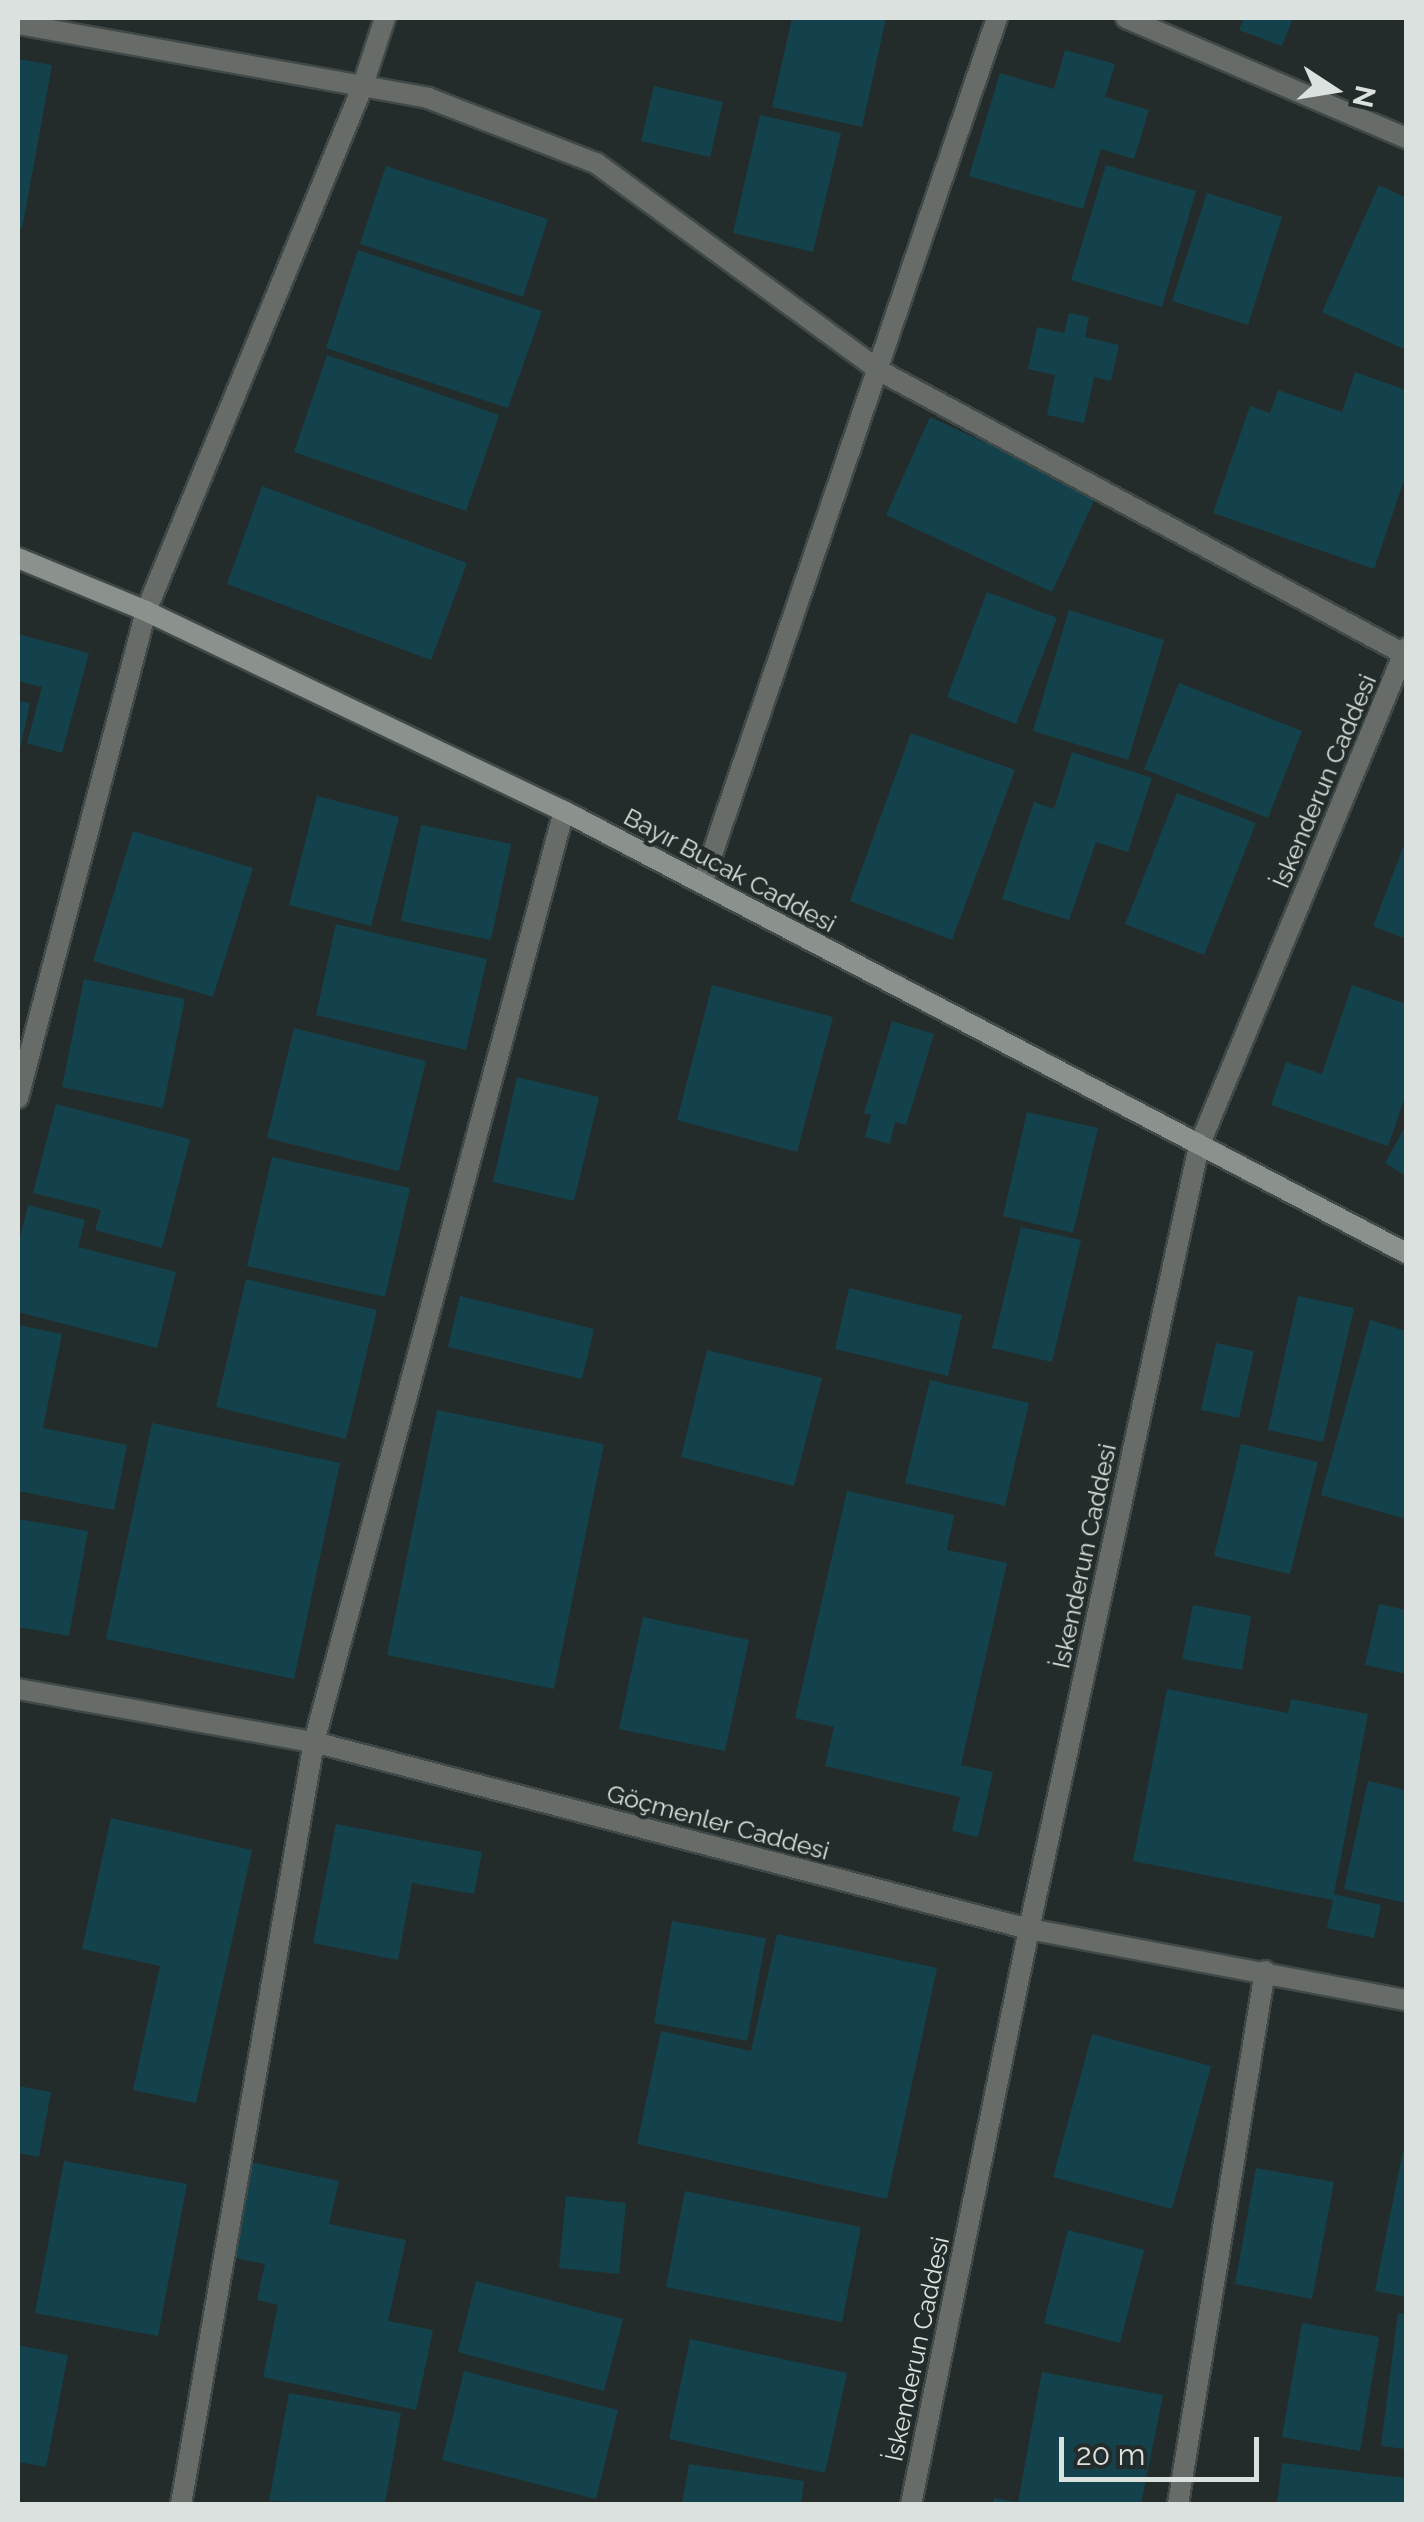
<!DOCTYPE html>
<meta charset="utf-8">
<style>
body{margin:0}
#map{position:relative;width:1424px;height:2522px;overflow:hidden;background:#232c2a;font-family:Raleway,sans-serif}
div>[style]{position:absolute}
.building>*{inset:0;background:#14424c}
.roads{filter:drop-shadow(2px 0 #404947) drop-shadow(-2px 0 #404947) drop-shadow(0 2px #404947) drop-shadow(0 -2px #404947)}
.street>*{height:20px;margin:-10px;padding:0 10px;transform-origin:10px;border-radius:10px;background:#686c69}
.secondary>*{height:20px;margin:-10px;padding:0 10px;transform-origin:10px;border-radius:10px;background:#8b918c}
span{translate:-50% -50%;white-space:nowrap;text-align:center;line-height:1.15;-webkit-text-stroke:8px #232c2a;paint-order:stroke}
.street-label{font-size:25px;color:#dbe1df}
.frame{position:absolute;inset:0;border:20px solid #dbe1df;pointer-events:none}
.north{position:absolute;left:1284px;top:40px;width:100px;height:100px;-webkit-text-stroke:8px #232c2a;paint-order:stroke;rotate:102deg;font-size:28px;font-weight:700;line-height:40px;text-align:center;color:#dbe1df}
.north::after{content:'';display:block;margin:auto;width:35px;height:45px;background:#dbe1df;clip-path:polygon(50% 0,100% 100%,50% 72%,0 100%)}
.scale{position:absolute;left:1059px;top:2437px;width:200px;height:45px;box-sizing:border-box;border:5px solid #dbe1df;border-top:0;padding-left:12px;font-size:30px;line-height:35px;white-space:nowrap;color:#dbe1df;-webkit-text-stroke:8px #232c2a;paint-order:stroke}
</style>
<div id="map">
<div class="building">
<i style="clip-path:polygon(792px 18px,886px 18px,862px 127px,772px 107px)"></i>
<i style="clip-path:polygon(1244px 18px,1293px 18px,1282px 46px,1239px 30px)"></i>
<i style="clip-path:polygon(1065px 50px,1115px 64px,1105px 97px,1149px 110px,1134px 159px,1101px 149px,1083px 209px,969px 176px,1000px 73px,1054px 89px)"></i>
<i style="clip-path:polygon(18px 59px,52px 65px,22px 229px,18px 228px)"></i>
<i style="clip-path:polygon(654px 86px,723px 102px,710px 157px,641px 141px)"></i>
<i style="clip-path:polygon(760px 115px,841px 133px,813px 252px,733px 233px)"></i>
<i style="clip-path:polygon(1106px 165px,1196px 191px,1162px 307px,1071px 280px)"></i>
<i style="clip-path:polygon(386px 166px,548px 219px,523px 297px,360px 244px)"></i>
<i style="clip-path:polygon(1379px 185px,1406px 198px,1406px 350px,1322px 312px)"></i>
<i style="clip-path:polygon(1207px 193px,1282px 217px,1248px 325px,1172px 301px)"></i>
<i style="clip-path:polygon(358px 250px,542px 311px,508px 408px,326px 348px)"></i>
<i style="clip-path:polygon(1069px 313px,1089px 317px,1085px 337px,1119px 345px,1111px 381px,1094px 377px,1084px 423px,1047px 415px,1055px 375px,1028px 369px,1037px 327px,1064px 333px)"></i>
<i style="clip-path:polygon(327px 355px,499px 415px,466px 511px,294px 452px)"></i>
<i style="clip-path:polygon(1355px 372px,1406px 390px,1406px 474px,1374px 569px,1213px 513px,1250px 406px,1270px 413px,1278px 390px,1342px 412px)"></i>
<i style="clip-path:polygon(930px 417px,1097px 494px,1052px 592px,886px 515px)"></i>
<i style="clip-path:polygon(262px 486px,467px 563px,431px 660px,227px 584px)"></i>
<i style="clip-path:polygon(987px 592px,1057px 618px,1016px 724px,947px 697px)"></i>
<i style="clip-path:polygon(1069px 610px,1164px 640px,1128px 760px,1033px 731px)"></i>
<i style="clip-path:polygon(18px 634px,89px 653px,62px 753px,27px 743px,42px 687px,18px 681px)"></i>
<i style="clip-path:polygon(1179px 683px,1302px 731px,1268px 818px,1144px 769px)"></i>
<i style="clip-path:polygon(18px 701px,30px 703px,19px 754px,18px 753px)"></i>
<i style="clip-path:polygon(911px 733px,1015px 770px,952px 940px,850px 901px)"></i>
<i style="clip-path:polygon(1072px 752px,1152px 778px,1128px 852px,1096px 842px,1069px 920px,1002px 899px,1034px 802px,1054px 809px)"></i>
<i style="clip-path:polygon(1177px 793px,1256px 823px,1204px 955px,1125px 924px)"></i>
<i style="clip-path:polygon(317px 796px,399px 817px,371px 926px,289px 905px)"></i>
<i style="clip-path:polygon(421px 825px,511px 844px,491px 940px,401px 921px)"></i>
<i style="clip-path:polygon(133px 831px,253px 868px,213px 997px,93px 961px)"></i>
<i style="clip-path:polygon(1406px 840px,1406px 939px,1373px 926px)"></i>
<i style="clip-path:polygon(336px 924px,487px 959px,466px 1050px,316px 1015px)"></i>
<i style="clip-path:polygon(84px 979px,185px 999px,163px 1108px,62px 1087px)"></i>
<i style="clip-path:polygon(712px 985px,833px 1017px,797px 1152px,677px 1120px)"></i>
<i style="clip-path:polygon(1352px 985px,1406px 1004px,1406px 1094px,1388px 1146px,1271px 1105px,1286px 1062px,1322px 1074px)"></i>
<i style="clip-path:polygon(892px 1021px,934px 1034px,906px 1125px,895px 1122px,890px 1144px,865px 1137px,871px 1115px,864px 1113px)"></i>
<i style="clip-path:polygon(294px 1028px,426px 1061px,399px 1171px,267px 1138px)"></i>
<i style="clip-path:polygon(517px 1077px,599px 1097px,574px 1201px,493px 1182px)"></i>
<i style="clip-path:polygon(56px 1104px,190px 1139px,162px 1248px,95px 1230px,101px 1210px,33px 1193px)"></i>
<i style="clip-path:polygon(1027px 1112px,1098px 1128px,1073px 1233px,1003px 1216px)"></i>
<i style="clip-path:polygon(1406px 1125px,1406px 1176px,1385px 1163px)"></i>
<i style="clip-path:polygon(272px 1157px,410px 1188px,385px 1297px,247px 1266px)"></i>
<i style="clip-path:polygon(28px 1205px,85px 1220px,78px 1247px,176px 1272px,157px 1348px,18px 1312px,18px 1245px)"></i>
<i style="clip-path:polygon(1021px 1227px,1081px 1240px,1052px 1362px,992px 1348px)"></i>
<i style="clip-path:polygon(246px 1279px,377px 1310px,346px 1439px,216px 1407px)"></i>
<i style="clip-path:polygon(849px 1288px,962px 1315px,948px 1376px,835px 1349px)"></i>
<i style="clip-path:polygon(460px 1296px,594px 1329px,582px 1379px,448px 1347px)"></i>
<i style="clip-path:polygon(1298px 1296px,1354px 1308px,1323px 1442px,1268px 1430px)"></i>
<i style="clip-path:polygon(1370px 1320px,1406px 1331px,1406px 1519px,1321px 1495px)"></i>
<i style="clip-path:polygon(18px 1325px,62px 1334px,43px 1428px,127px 1445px,114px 1510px,18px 1491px)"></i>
<i style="clip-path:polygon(1216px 1343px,1254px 1351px,1239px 1418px,1201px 1410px)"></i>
<i style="clip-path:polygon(707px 1350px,822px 1378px,794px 1486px,681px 1457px)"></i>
<i style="clip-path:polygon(930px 1380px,1029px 1403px,1005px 1506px,905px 1483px)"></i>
<i style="clip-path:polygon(437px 1410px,604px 1444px,554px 1689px,387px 1655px)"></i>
<i style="clip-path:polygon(152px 1423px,340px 1463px,294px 1679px,106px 1639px)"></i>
<i style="clip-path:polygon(1241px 1444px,1318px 1462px,1290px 1574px,1214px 1556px)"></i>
<i style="clip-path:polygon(847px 1491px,954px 1515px,947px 1550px,1007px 1563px,961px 1765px,993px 1772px,978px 1837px,952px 1831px,960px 1797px,825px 1766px,834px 1727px,795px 1718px)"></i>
<i style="clip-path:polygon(18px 1519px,88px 1531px,69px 1636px,18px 1627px)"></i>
<i style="clip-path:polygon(1379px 1604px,1406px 1610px,1406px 1674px,1365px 1665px)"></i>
<i style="clip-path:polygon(1193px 1605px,1251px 1616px,1242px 1670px,1182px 1659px)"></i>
<i style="clip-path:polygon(643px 1617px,749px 1640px,725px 1751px,619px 1729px)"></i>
<i style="clip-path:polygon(1167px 1689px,1288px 1713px,1291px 1699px,1368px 1714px,1334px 1894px,1381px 1905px,1374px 1938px,1327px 1928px,1333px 1900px,1133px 1861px)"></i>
<i style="clip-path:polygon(1368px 1781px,1406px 1790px,1406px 1903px,1344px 1889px)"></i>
<i style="clip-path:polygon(111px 1818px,252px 1850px,196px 2103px,133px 2090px,160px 1966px,82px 1949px)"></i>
<i style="clip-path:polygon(336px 1824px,482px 1852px,474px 1894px,412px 1883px,398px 1960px,313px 1943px)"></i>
<i style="clip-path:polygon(672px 1921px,766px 1938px,747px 2041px,654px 2023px)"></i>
<i style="clip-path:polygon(777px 1934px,937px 1968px,887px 2199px,637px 2144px,661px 2031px,751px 2051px)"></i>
<i style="clip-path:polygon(1092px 2034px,1211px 2066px,1172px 2209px,1053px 2177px)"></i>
<i style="clip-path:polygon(18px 2086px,51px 2092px,39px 2157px,18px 2153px)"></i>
<i style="clip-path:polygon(1403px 2151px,1406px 2152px,1406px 2297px,1375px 2291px)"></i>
<i style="clip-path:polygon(64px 2161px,187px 2184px,158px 2336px,35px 2313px)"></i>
<i style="clip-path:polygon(250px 2162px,339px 2181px,329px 2224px,406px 2240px,388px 2321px,433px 2330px,416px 2410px,263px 2377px,278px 2305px,257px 2300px,265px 2264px,230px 2257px)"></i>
<i style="clip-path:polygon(1256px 2168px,1334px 2182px,1312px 2299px,1235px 2284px)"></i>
<i style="clip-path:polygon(685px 2191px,861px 2227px,842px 2322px,666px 2287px)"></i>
<i style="clip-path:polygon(566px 2196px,626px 2203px,619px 2274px,559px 2268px)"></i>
<i style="clip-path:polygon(1068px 2230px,1144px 2250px,1120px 2343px,1044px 2323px)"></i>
<i style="clip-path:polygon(476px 2281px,623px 2319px,604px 2391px,458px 2352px)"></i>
<i style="clip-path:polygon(1398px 2313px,1406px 2314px,1406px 2449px,1381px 2446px)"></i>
<i style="clip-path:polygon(1302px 2323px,1379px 2337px,1360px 2451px,1282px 2437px)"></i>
<i style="clip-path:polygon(690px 2339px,847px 2373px,825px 2473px,669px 2439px)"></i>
<i style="clip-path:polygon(18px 2345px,68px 2355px,46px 2467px,18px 2462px)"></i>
<i style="clip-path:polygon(464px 2371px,618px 2410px,596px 2499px,442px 2460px)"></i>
<i style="clip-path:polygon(1042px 2372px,1163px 2395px,1141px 2504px,993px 2504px,994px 2498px,1018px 2502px)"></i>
<i style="clip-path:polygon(289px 2393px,401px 2413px,385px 2504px,269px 2501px)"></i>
<i style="clip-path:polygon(1282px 2463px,1406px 2478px,1406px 2504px,1277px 2504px)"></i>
<i style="clip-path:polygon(689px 2464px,804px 2481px,801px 2504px,682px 2504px)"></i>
</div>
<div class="roads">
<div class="street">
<i style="left:1126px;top:18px;width:305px;rotate:23.2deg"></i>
<i style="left:18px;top:24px;width:417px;rotate:10.2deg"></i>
<i style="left:428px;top:98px;width:180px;rotate:21.2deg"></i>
<i style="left:596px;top:163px;width:352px;rotate:36.2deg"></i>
<i style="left:880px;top:371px;width:596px;rotate:28.37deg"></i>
<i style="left:702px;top:884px;width:915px;rotate:-71.19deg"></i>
<i style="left:18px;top:1098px;width:504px;rotate:-75.27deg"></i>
<i style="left:146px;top:611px;width:566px;rotate:-67.56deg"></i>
<i style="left:362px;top:88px;width:74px;rotate:-71.8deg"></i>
<i style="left:18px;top:1689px;width:301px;rotate:10.2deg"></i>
<i style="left:314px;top:1742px;width:739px;rotate:14.66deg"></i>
<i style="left:1029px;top:1929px;width:384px;rotate:10.7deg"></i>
<i style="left:181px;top:2504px;width:774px;rotate:-80.1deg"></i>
<i style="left:314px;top:1742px;width:964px;rotate:-74.97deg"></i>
<i style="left:911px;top:2504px;width:587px;rotate:-78.4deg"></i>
<i style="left:1029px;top:1929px;width:801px;rotate:-77.75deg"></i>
<i style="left:1199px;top:1146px;width:539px;rotate:-67.43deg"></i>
<i style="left:1178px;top:2504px;width:540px;rotate:-80.73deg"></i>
</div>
<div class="secondary">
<i style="left:18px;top:558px;width:139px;rotate:22.5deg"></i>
<i style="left:146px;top:611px;width:463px;rotate:25.6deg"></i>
<i style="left:564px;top:811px;width:951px;rotate:27.7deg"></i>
</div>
</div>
<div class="street-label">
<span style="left:1324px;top:781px;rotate:-67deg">İskenderun Caddesi</span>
<span style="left:730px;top:870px;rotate:28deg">Bayır Bucak Caddesi</span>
<span style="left:1084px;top:1556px;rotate:-78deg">İskenderun Caddesi</span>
<span style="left:718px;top:1822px;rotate:15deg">Göçmenler Caddesi</span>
<span style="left:917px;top:2349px;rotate:-78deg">İskenderun Caddesi</span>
</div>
<div class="frame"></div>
<div class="north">N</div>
<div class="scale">20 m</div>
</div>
